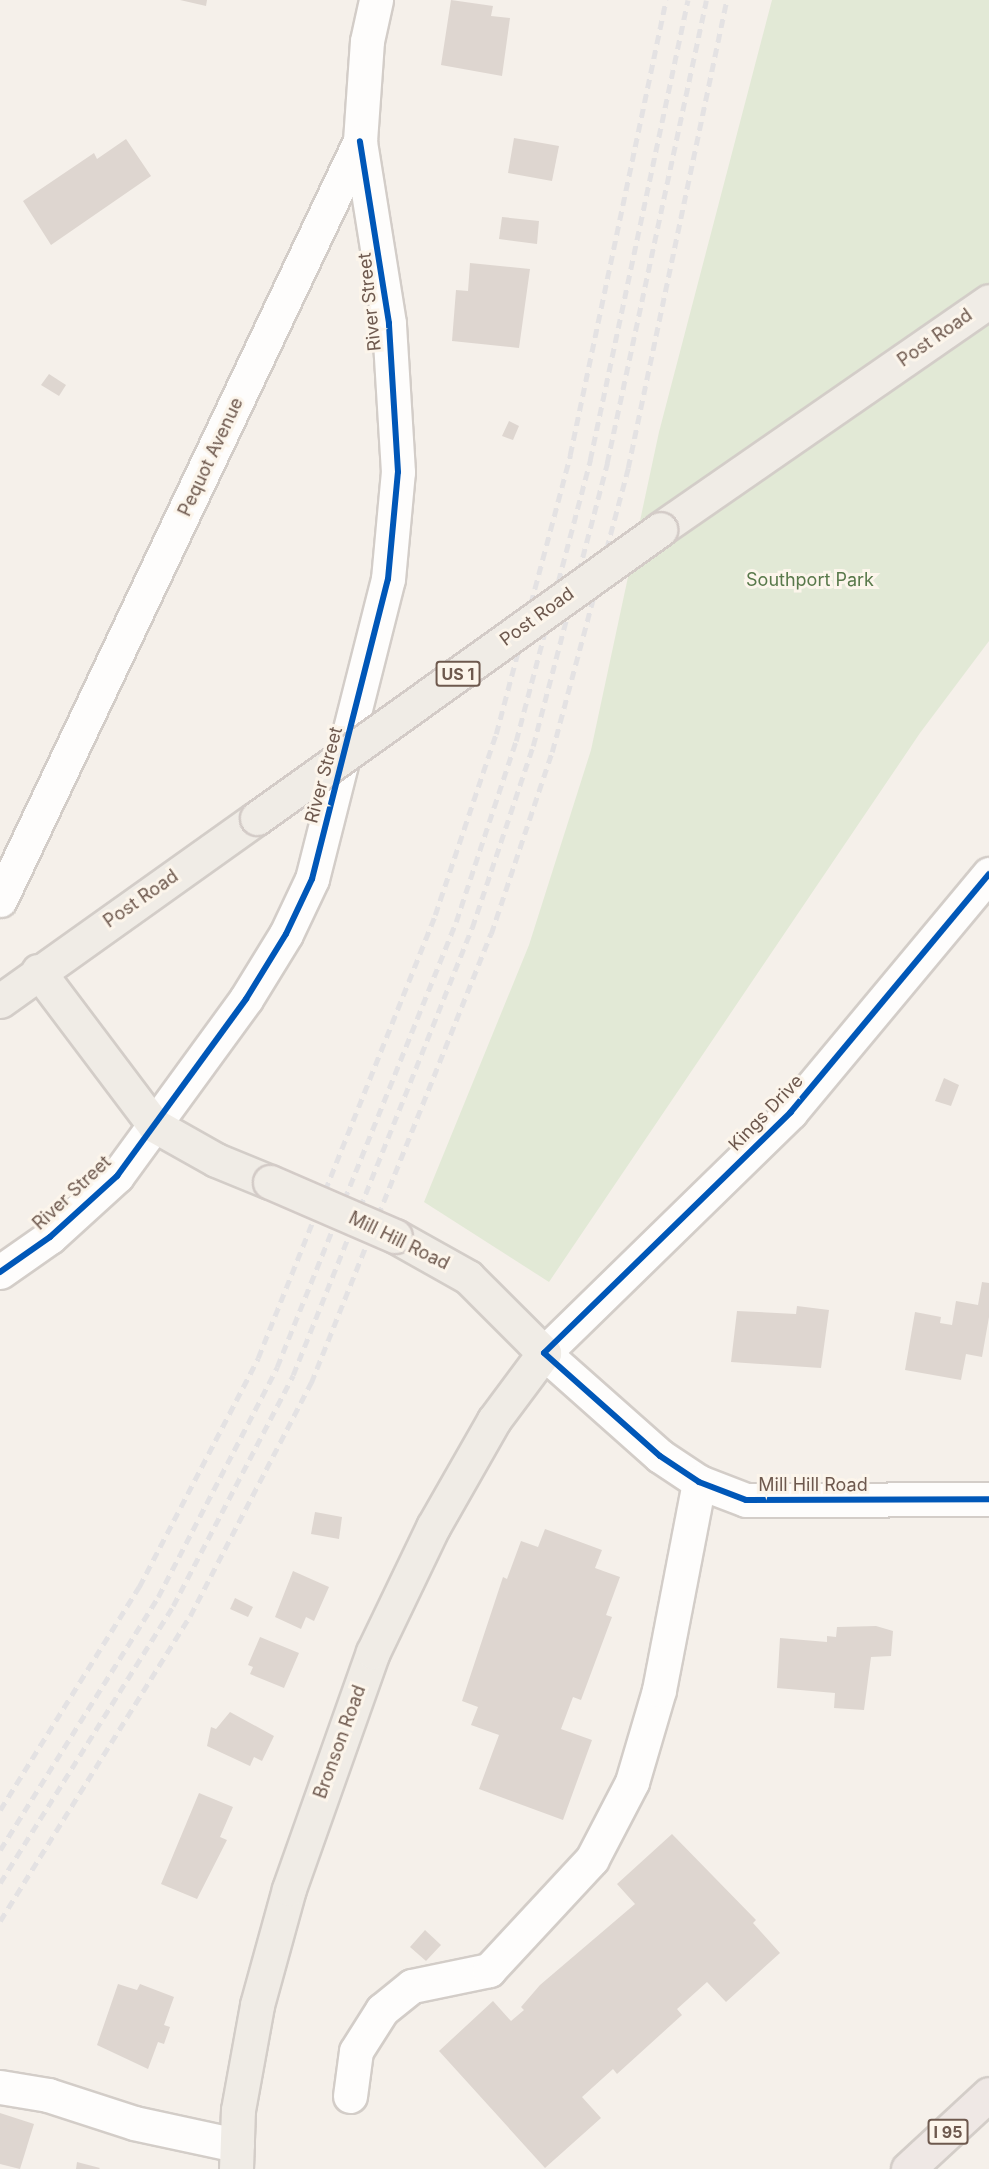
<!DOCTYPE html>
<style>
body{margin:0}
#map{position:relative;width:989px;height:2169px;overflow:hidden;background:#f5f0ea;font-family:Inter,sans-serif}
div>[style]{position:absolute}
.green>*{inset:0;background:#e2e9d6}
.building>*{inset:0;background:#ded6d0}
.roads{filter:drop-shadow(2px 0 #d3cdc8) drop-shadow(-2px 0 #d3cdc8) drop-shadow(0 2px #d3cdc8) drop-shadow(0 -2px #d3cdc8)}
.minor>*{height:33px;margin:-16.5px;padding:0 16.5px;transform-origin:16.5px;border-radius:16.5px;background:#fefdfc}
.major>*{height:33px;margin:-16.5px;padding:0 16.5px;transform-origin:16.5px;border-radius:16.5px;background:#f0ece6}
.highway>*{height:33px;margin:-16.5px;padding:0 16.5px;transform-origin:16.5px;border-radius:16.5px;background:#efe8e5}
.rail>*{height:4.5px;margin-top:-2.25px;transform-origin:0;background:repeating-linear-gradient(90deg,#e4e2e3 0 9px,transparent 0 15px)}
.bridges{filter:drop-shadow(2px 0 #d3cbc7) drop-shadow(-2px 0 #d3cbc7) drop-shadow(0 2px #d3cbc7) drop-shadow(0 -2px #d3cbc7)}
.major-bridge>*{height:33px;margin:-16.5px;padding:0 16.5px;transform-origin:16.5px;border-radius:16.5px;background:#f0ece6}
.cycleway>*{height:6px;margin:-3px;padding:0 3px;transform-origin:3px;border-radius:3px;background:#0057b8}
span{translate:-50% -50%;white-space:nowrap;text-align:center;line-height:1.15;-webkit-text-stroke:6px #fcf5eb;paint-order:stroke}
.shield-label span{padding:2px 4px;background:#fcf5eb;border:2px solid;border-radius:4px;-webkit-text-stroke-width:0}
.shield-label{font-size:16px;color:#6e594e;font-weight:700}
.street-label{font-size:18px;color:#6e594e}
.park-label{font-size:18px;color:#59794b}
</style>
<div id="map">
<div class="green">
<i style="clip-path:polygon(772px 0,989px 0,989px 641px,920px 733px,549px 1282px,424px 1202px,529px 945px,591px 750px,659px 432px)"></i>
</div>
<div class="building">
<i style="clip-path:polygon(180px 0,207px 0,206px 6px)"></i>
<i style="clip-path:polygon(451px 0,493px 6px,491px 16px,510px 18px,502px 76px,441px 65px)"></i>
<i style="clip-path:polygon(514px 138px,559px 146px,552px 181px,508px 173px)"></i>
<i style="clip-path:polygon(126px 139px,151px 176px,51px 245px,23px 201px,94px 153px,97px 159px)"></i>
<i style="clip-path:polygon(502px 217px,539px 221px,537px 244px,499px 239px)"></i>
<i style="clip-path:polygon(470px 263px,530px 269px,519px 348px,452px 341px,456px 290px,468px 291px)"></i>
<i style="clip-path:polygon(49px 374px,66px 385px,59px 396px,41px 385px)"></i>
<i style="clip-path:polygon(509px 421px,519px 426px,513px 440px,502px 436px)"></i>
<i style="clip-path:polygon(944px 1078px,959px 1085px,951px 1106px,935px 1101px)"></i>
<i style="clip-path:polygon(982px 1282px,989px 1283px,989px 1317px,982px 1357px,966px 1354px,961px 1380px,905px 1370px,915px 1312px,941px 1317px,940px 1323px,952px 1325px,956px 1301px,978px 1305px)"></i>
<i style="clip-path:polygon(797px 1306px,829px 1310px,821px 1368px,731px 1362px,737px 1311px,796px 1314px)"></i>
<i style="clip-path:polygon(315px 1512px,342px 1517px,339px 1539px,311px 1534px)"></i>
<i style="clip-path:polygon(545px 1529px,602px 1550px,595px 1568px,620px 1577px,606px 1615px,612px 1617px,581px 1700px,573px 1697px,561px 1729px,592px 1740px,563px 1820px,479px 1789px,499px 1735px,471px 1725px,478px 1707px,462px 1701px,503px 1577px,507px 1579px,521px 1541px,538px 1547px)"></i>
<i style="clip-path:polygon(293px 1571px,329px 1587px,314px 1621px,306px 1617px,301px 1629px,275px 1617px)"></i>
<i style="clip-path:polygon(235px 1598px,253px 1607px,248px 1617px,230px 1609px)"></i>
<i style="clip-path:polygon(876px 1626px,893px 1631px,891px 1656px,871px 1657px,864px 1710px,834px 1708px,835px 1693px,777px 1688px,780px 1638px,827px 1642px,827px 1636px,836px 1637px,837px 1627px)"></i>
<i style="clip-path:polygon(260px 1637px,299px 1653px,284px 1688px,250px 1674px,253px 1667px,248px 1665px)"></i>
<i style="clip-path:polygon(230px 1712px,274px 1736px,262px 1761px,254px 1757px,250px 1766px,207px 1746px,211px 1727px,216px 1729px)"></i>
<i style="clip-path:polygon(199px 1793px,233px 1807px,220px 1837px,227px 1840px,197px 1899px,161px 1884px)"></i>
<i style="clip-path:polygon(672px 1834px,756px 1920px,753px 1923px,780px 1953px,726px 2002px,707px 1982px,677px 2009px,682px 2015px,617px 2074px,613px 2069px,582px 2097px,601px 2118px,545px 2168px,439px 2051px,493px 2001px,511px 2021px,524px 2010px,521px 2007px,540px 1985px,635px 1904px,617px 1884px)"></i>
<i style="clip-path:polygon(425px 1930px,441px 1945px,426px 1961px,410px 1947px)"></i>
<i style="clip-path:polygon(118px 1984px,137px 1990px,140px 1984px,174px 1997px,164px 2025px,170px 2027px,164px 2044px,158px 2042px,148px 2069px,97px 2045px)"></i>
<i style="clip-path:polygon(0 2113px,34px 2124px,20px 2169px,0 2164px)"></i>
<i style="clip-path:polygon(77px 2162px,100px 2168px,99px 2169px,76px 2169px)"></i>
</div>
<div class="roads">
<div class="minor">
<i style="left:989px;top:874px;width:310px;rotate:129.8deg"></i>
<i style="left:791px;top:1112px;width:345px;rotate:135.7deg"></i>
<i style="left:544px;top:1353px;width:155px;rotate:41.6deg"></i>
<i style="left:660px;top:1456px;width:47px;rotate:33.7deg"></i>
<i style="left:699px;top:1482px;width:50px;rotate:21deg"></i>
<i style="left:746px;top:1500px;width:243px;rotate:-0.2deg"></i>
<i style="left:0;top:900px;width:840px;rotate:-64.62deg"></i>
<i style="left:360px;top:141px;width:100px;rotate:-86deg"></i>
<i style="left:367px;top:41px;width:42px;rotate:-77.6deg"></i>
<i style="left:0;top:1272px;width:61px;rotate:-35deg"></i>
<i style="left:50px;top:1237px;width:91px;rotate:-42.3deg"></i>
<i style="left:117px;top:1176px;width:219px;rotate:-53.9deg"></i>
<i style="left:246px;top:999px;width:76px;rotate:-58.4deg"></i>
<i style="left:286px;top:934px;width:61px;rotate:-64.7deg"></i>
<i style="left:312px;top:879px;width:309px;rotate:-75.8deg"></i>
<i style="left:388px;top:579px;width:107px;rotate:-84.7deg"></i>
<i style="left:398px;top:472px;width:149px;rotate:-93.5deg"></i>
<i style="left:389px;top:323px;width:184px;rotate:-99.1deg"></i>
<i style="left:0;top:2087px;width:49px;rotate:9.5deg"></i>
<i style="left:48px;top:2095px;width:90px;rotate:18deg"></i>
<i style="left:134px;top:2123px;width:105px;rotate:12.1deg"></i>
<i style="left:350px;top:2096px;width:45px;rotate:-82.4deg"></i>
<i style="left:356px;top:2051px;width:49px;rotate:-57.6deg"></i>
<i style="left:382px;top:2010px;width:38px;rotate:-39deg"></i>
<i style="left:412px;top:1986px;width:79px;rotate:-11.7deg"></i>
<i style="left:489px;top:1970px;width:151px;rotate:-47.1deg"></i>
<i style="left:592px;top:1859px;width:87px;rotate:-62.5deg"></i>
<i style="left:632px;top:1782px;width:96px;rotate:-73.6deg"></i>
<i style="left:659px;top:1690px;width:212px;rotate:-79.1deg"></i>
</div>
<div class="major">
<i style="left:660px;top:529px;width:400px;rotate:-34.7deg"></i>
<i style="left:38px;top:971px;width:193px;rotate:53deg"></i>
<i style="left:154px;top:1125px;width:71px;rotate:29.4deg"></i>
<i style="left:216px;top:1160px;width:58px;rotate:22.2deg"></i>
<i style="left:0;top:1001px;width:315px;rotate:-35.5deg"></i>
<i style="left:236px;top:2169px;width:59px;rotate:-88.1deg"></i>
<i style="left:238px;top:2110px;width:107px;rotate:-79.7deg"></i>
<i style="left:257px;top:2005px;width:120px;rotate:-74.6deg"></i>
<i style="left:289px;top:1889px;width:251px;rotate:-70.5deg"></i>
<i style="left:373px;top:1652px;width:139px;rotate:-64.4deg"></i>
<i style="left:433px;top:1527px;width:123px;rotate:-60.3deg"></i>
<i style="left:494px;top:1420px;width:84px;rotate:-53.3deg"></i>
<i style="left:544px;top:1353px;width:107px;rotate:-135deg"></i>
<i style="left:468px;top:1277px;width:84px;rotate:-150.7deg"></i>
</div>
<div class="highway">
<i style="left:908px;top:2169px;width:110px;rotate:-42.8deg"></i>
</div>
</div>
<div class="rail">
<i style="left:0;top:1810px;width:263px;rotate:-58.1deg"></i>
<i style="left:139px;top:1587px;width:258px;rotate:-62.5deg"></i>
<i style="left:258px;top:1358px;width:477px;rotate:-68.2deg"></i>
<i style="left:435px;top:915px;width:191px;rotate:-71.4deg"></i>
<i style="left:496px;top:734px;width:289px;rotate:-75.1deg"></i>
<i style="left:570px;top:455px;width:465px;rotate:-78.1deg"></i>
<i style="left:0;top:1850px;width:298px;rotate:-58deg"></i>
<i style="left:158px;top:1597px;width:259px;rotate:-62.6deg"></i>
<i style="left:277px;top:1367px;width:480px;rotate:-68.1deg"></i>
<i style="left:456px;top:922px;width:191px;rotate:-71.7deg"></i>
<i style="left:516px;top:741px;width:291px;rotate:-75.2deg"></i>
<i style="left:590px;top:460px;width:470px;rotate:-78deg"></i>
<i style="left:0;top:1883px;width:327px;rotate:-58deg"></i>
<i style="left:173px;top:1606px;width:260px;rotate:-62.5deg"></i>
<i style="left:293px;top:1375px;width:482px;rotate:-68.2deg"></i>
<i style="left:472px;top:928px;width:192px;rotate:-71.5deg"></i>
<i style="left:533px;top:746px;width:293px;rotate:-75.3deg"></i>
<i style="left:607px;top:463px;width:473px;rotate:-77.9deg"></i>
<i style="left:0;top:1921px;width:359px;rotate:-58.1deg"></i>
<i style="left:190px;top:1616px;width:263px;rotate:-62.6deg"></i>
<i style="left:311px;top:1383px;width:484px;rotate:-68.2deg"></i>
<i style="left:491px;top:934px;width:192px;rotate:-71.5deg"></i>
<i style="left:552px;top:752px;width:294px;rotate:-75deg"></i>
<i style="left:628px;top:468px;width:478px;rotate:-78.1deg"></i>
</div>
<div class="bridges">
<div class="major-bridge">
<i style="left:257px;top:818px;width:496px;rotate:-35.6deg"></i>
<i style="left:270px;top:1182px;width:136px;rotate:23.4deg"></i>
</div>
</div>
<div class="cycleway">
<i style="left:989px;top:874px;width:310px;rotate:129.8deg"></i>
<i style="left:791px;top:1112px;width:345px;rotate:135.7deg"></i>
<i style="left:544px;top:1353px;width:155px;rotate:41.6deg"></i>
<i style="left:660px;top:1456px;width:47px;rotate:33.7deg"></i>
<i style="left:699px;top:1482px;width:50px;rotate:21deg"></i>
<i style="left:746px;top:1500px;width:243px;rotate:-0.2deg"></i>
<i style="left:0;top:1272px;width:61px;rotate:-35deg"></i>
<i style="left:50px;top:1237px;width:91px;rotate:-42.3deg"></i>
<i style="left:117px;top:1176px;width:219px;rotate:-53.9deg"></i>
<i style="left:246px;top:999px;width:76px;rotate:-58.4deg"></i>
<i style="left:286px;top:934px;width:61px;rotate:-64.7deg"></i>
<i style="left:312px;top:879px;width:309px;rotate:-75.8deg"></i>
<i style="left:388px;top:579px;width:107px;rotate:-84.7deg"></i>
<i style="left:398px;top:472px;width:149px;rotate:-93.5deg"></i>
<i style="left:389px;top:323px;width:184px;rotate:-99.1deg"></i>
</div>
<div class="shield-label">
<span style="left:458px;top:674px">US 1</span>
<span style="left:948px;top:2132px">I 95</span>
</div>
<div class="street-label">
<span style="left:370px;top:302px;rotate:-96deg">River Street</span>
<span style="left:935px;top:338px;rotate:-35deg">Post Road</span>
<span style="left:211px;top:457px;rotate:-65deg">Pequot Avenue</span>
<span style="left:537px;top:617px;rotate:-36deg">Post Road</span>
<span style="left:324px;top:775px;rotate:-75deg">River Street</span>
<span style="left:141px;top:899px;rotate:-35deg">Post Road</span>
<span style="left:766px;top:1113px;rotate:-46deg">Kings Drive</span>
<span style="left:72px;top:1193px;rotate:-43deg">River Street</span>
<span style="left:399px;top:1241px;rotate:26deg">Mill Hill Road</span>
<span style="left:813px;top:1485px">Mill Hill Road</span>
<span style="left:340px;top:1742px;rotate:-70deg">Bronson Road</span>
</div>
<div class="park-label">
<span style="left:810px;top:580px">Southport Park</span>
</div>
</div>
